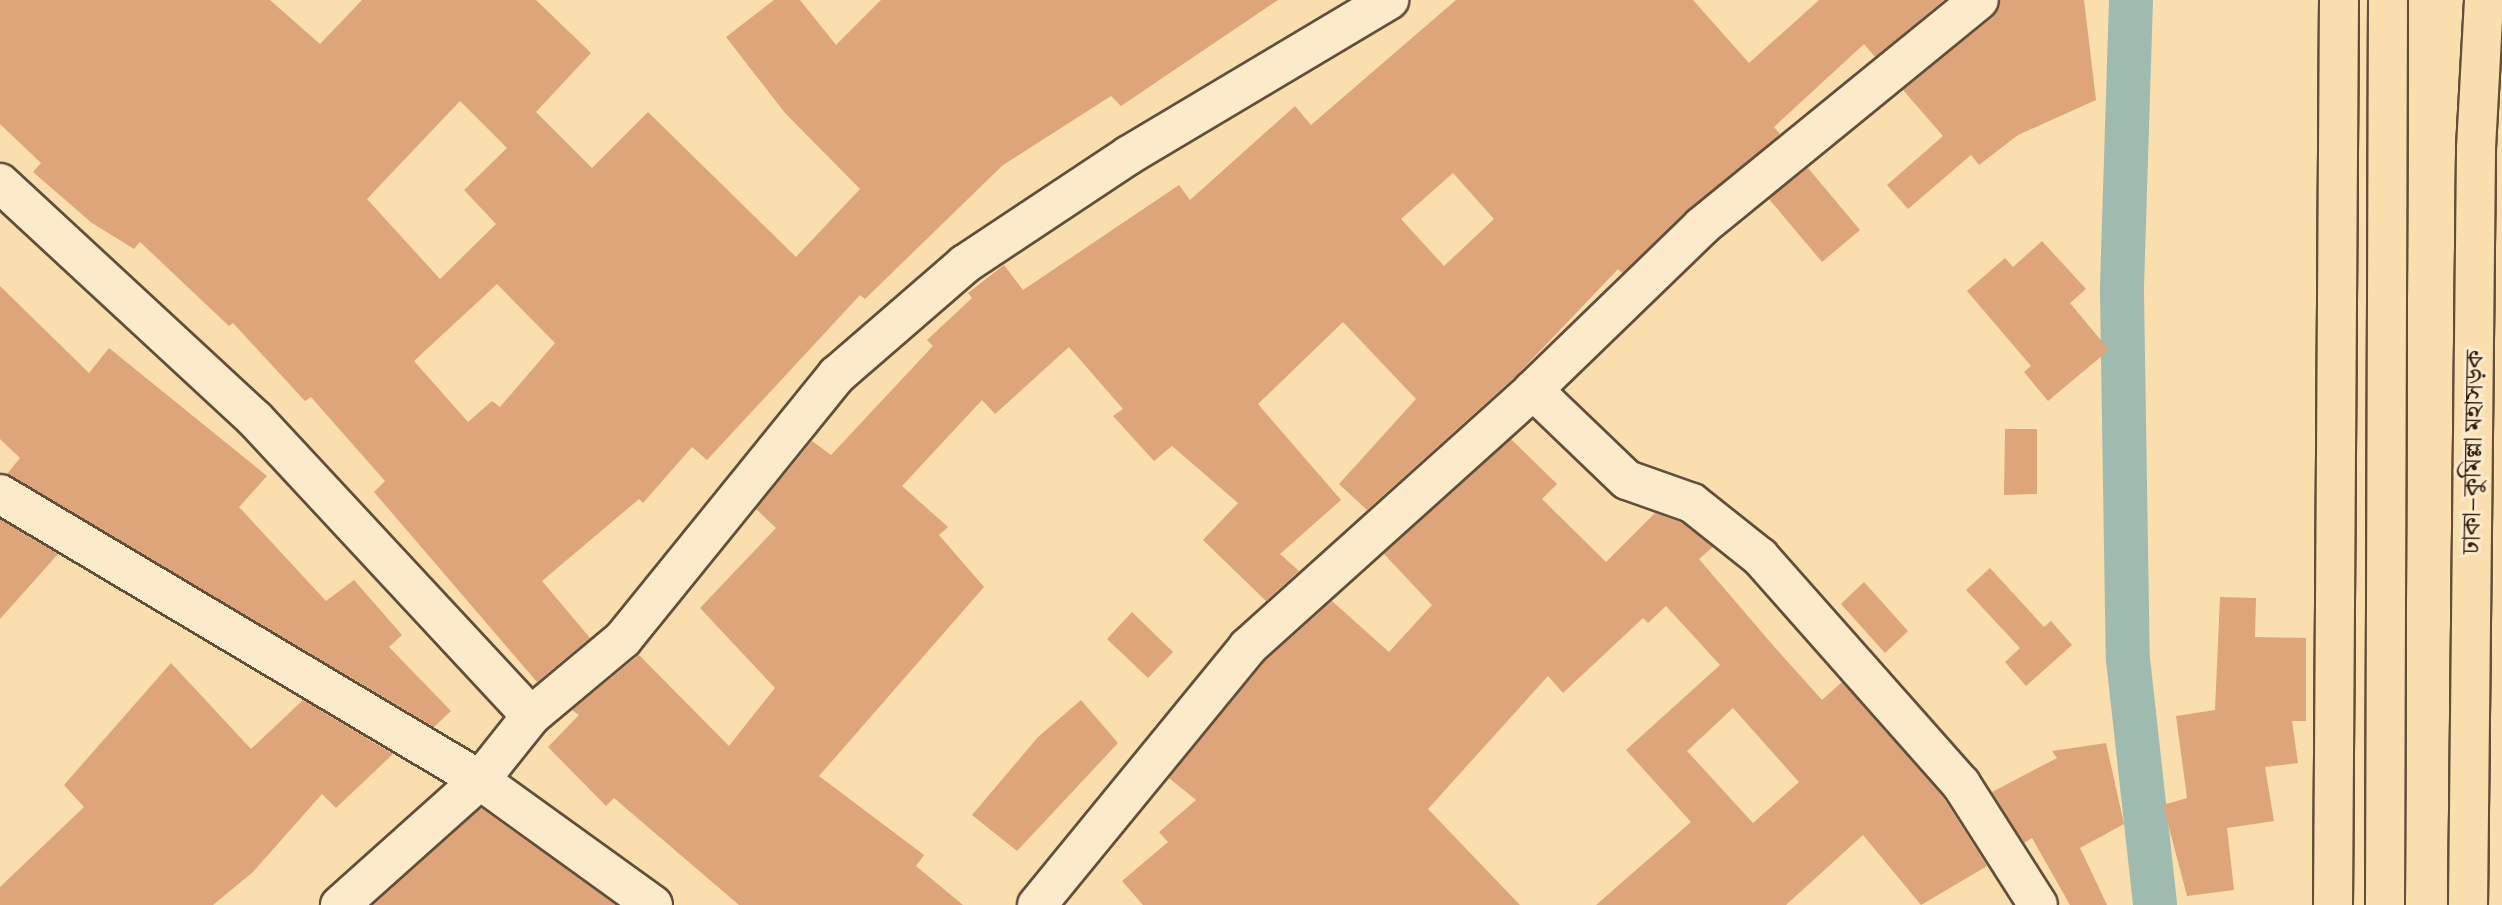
<!DOCTYPE html>
<meta charset="utf-8">
<style>
body{margin:0}
#map{position:relative;width:2502px;height:905px;overflow:hidden;background:#fadeae;font-family:Alegreya,"Noto Serif Bengali",serif}
div>[style]{position:absolute}
.canal>*{height:44px;margin:-22px;padding:0 22px;transform-origin:22px;border-radius:22px;background:#9fbbb0}
.building>*{inset:0;background:#dda579}
.roads{filter:drop-shadow(2px 0 #634e3a) drop-shadow(-2px 0 #634e3a) drop-shadow(0 2px #634e3a) drop-shadow(0 -2px #634e3a)}
.minor>*{height:38px;margin:-19px;padding:0 19px;transform-origin:19px;border-radius:19px;background:#fceaca}
.tertiary>*{height:38px;margin:-19px;padding:0 19px;transform-origin:19px;border-radius:19px;background:#fceaca}
.trunk>*{height:38px;margin:-19px;padding:0 19px;transform-origin:19px;border-radius:19px;background:#fadeae}
span{translate:-50% -50%;white-space:nowrap;text-align:center;line-height:1.15;-webkit-text-stroke:6px #fceaca;paint-order:stroke}
.street-label{font-size:26px;color:#311e13}
</style>
<div id="map">
<div class="canal">
<i style="left:2131px;top:0;width:293px;rotate:91.8deg"></i>
<i style="left:2122px;top:293px;width:366px;rotate:89.1deg"></i>
<i style="left:2128px;top:659px;width:247px;rotate:83.7deg"></i>
</div>
<div class="building">
<i style="clip-path:polygon(evenodd,0 0,270px 0,320px 44px,362px 0,536px 0,591px 53px,536px 112px,592px 168px,648px 112px,796px 257px,860px 189px,785px 113px,726px 37px,774px 0,800px 0,836px 45px,881px 0,1278px 0,1121px 106px,1111px 96px,1003px 165px,865px 299px,860px 295px,707px 460px,692px 447px,643px 503px,639px 499px,542px 581px,590px 638px,537px 682px,374px 492px,385px 481px,311px 397px,305px 401px,233px 323px,229px 326px,140px 242px,134px 249px,92px 223px,33px 172px,41px 163px,0 124px,0 0,460px 101px,507px 148px,464px 190px,496px 224px,440px 279px,367px 199px,460px 101px,0 0,497px 284px,555px 343px,500px 407px,492px 401px,468px 422px,414px 361px,497px 284px)"></i>
<i style="clip-path:polygon(evenodd,1456px 0,1693px 0,1749px 63px,1819px 0,1944px 0,1875px 57px,1864px 44px,1774px 127px,1780px 134px,1622px 273px,1618px 269px,1518px 374px,1367px 510px,1339px 484px,1416px 399px,1343px 322px,1258px 404px,1341px 500px,1280px 554px,1299px 571px,1266px 601px,1203px 540px,1238px 503px,1172px 446px,1154px 461px,1113px 416px,1123px 409px,1069px 347px,995px 414px,982px 400px,902px 486px,948px 527px,939px 535px,984px 587px,819px 776px,924px 855px,916px 866px,963px 905px,739px 905px,614px 798px,606px 806px,548px 747px,579px 715px,572px 710px,639px 655px,729px 746px,775px 688px,700px 608px,776px 528px,756px 509px,812px 441px,831px 455px,933px 346px,927px 340px,972px 298px,968px 293px,1004px 265px,1023px 290px,1179px 185px,1190px 200px,1295px 106px,1311px 125px,1456px 0,1453px 173px,1494px 219px,1444px 266px,1401px 219px,1453px 173px)"></i>
<i style="clip-path:polygon(2000px 0,2084px 0,2096px 100px,2018px 135px,1979px 165px,1971px 155px,1908px 209px,1887px 185px,1943px 136px,1903px 90px,1993px 17px)"></i>
<i style="clip-path:polygon(1808px 168px,1860px 230px,1822px 262px,1769px 199px)"></i>
<i style="clip-path:polygon(2042px 241px,2086px 289px,2070px 303px,2109px 350px,2048px 401px,2024px 372px,2031px 366px,1967px 291px,2005px 258px,2013px 267px)"></i>
<i style="clip-path:polygon(0 286px,89px 373px,109px 348px,267px 476px,239px 507px,326px 601px,354px 580px,402px 635px,389px 647px,451px 711px,434px 727px,7px 474px,20px 458px,0 439px)"></i>
<i style="clip-path:polygon(2005px 429px,2037px 429px,2037px 494px,2004px 495px)"></i>
<i style="clip-path:polygon(evenodd,1511px 439px,1557px 484px,1542px 499px,1606px 562px,1655px 513px,1681px 522px,1713px 547px,1699px 559px,1777px 650px,1822px 700px,1842px 682px,1943px 797px,1987px 866px,1921px 905px,1863px 835px,1786px 905px,1596px 905px,1691px 822px,1626px 750px,1720px 665px,1666px 606px,1648px 623px,1643px 618px,1563px 693px,1548px 676px,1428px 809px,1520px 905px,1143px 905px,1122px 881px,1168px 842px,1159px 832px,1196px 800px,1169px 778px,1264px 662px,1332px 601px,1389px 652px,1432px 605px,1384px 554px,1511px 439px,1733px 708px,1799px 782px,1753px 823px,1687px 751px,1733px 708px)"></i>
<i style="clip-path:polygon(0 519px,58px 554px,0 619px)"></i>
<i style="clip-path:polygon(1990px 568px,2044px 627px,2051px 621px,2072px 645px,2026px 686px,2005px 662px,2020px 648px,1966px 590px)"></i>
<i style="clip-path:polygon(1864px 582px,1908px 631px,1885px 653px,1841px 604px)"></i>
<i style="clip-path:polygon(2220px 597px,2256px 598px,2255px 637px,2306px 638px,2306px 721px,2292px 721px,2298px 763px,2265px 767px,2274px 821px,2227px 828px,2234px 890px,2187px 896px,2163px 805px,2187px 798px,2176px 716px,2215px 710px)"></i>
<i style="clip-path:polygon(1132px 612px,1173px 652px,1148px 678px,1107px 639px)"></i>
<i style="clip-path:polygon(171px 663px,251px 749px,303px 700px,393px 754px,336px 808px,322px 794px,253px 872px,213px 905px,0 905px,0 887px,84px 807px,64px 785px)"></i>
<i style="clip-path:polygon(1081px 700px,1118px 743px,1017px 851px,972px 815px,1038px 737px)"></i>
<i style="clip-path:polygon(2106px 743px,2124px 824px,2080px 848px,2107px 905px,2070px 905px,2032px 838px,2024px 843px,1992px 792px,2057px 758px,2052px 751px)"></i>
<i style="clip-path:polygon(481px 808px,616px 905px,373px 905px)"></i>
</div>
<div class="roads">
<div class="minor">
<i style="left:1533px;top:390px;width:130px;rotate:43.8deg"></i>
<i style="left:1627px;top:480px;width:69px;rotate:19.5deg"></i>
<i style="left:1692px;top:503px;width:87px;rotate:38.5deg"></i>
<i style="left:1760px;top:557px;width:303px;rotate:48.5deg"></i>
<i style="left:1961px;top:784px;width:143px;rotate:57.5deg"></i>
<i style="left:0;top:494px;width:559px;rotate:30.79deg"></i>
<i style="left:480px;top:780px;width:188px;rotate:138.2deg"></i>
<i style="left:1037px;top:905px;width:333px;rotate:-50.7deg"></i>
<i style="left:1248px;top:647px;width:384px;rotate:-42deg"></i>
<i style="left:1533px;top:390px;width:235px;rotate:-44.1deg"></i>
<i style="left:1702px;top:226px;width:357px;rotate:-39.2deg"></i>
</div>
<div class="tertiary">
<i style="left:0;top:183px;width:347px;rotate:42.8deg"></i>
<i style="left:255px;top:419px;width:405px;rotate:47.1deg"></i>
<i style="left:653px;top:905px;width:213px;rotate:-144.2deg"></i>
<i style="left:480px;top:780px;width:82px;rotate:-51.4deg"></i>
<i style="left:531px;top:716px;width:120px;rotate:-39.9deg"></i>
<i style="left:623px;top:639px;width:340px;rotate:-51deg"></i>
<i style="left:837px;top:375px;width:169px;rotate:-40.9deg"></i>
<i style="left:965px;top:264px;width:197px;rotate:-33.6deg"></i>
<i style="left:1129px;top:155px;width:303px;rotate:-30.8deg"></i>
</div>
<div class="trunk">
<i style="left:2333px;top:905px;width:905px;rotate:-89.62deg"></i>
<i style="left:2385px;top:905px;width:905px;rotate:-89.81deg"></i>
<i style="left:2468px;top:905px;width:757px;rotate:-89.39deg"></i>
<i style="left:2476px;top:148px;width:148px;rotate:-86.9deg"></i>
</div>
</div>
<div class="street-label">
<span style="left:2473px;top:452px;rotate:-89deg">ঢাকা–কুমিল্লা মহাসড়ক</span>
</div>
</div>
